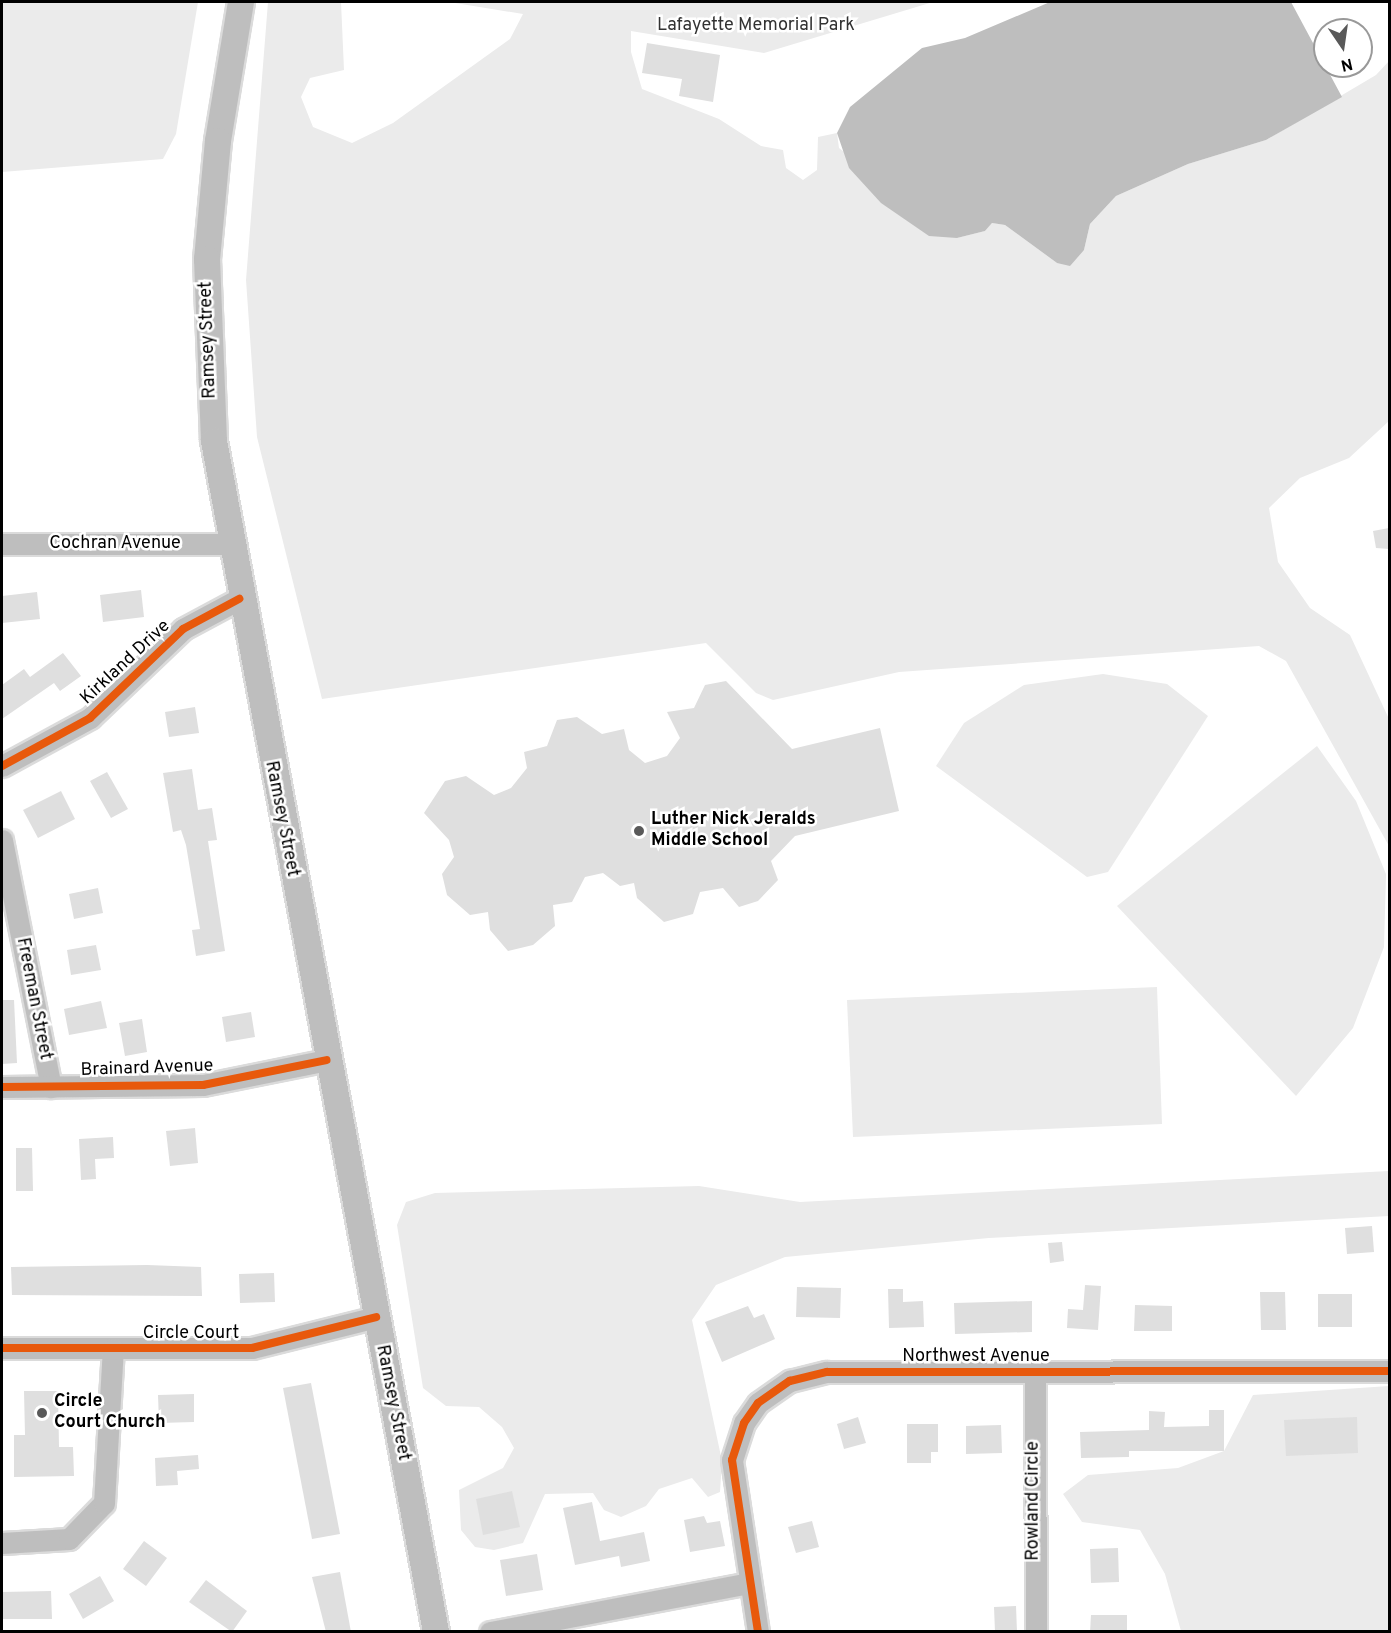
<!DOCTYPE html>
<style>
body{margin:0}
#map{position:relative;width:1391px;height:1633px;overflow:hidden;background:#fff;font-family:Overpass,sans-serif}
div>[style]{position:absolute}
.green>*{inset:0;background:#ebebeb}
.water>*{inset:0;background:#bebebe}
.building>*{inset:0;background:#dfdfdf}
.roads{filter:drop-shadow(2px 0 #dbdbdb) drop-shadow(-2px 0 #dbdbdb) drop-shadow(0 2px #dbdbdb) drop-shadow(0 -2px #dbdbdb)}
.minor>*{height:21px;margin:-10.5px;padding:0 10.5px;transform-origin:10.5px;border-radius:10.5px;background:#bebebe}
.major>*{height:26px;margin:-13px;padding:0 13px;transform-origin:13px;border-radius:13px;background:#bebebe}
.cycleway>*{height:8px;margin:-4px;padding:0 4px;transform-origin:4px;border-radius:4px;background:#e8590c}
.dots>*{width:16px;height:16px;translate:-50% -50%;box-sizing:border-box;border:3px solid #fff;border-radius:50%}
span{translate:-50% -50%;white-space:nowrap;text-align:center;line-height:1.15;-webkit-text-stroke:5px #fff;paint-order:stroke}
.park-label{font-size:18px;color:#323232}
.street-label{font-size:18px;color:#000}
.poi-label{font-size:18px;color:#000;font-weight:700}
.left{translate:0 -50%;text-align:left}
.frame{position:absolute;inset:0;border:3px solid #000;pointer-events:none}
.north{position:absolute;left:1313px;top:18px;width:60px;height:60px;box-sizing:border-box;background:#fff;border:2px solid #999;border-radius:50%;rotate:167deg;font-size:16px;font-weight:700;line-height:24px;text-align:center;color:#000}
.north::after{content:'';display:block;margin:auto;width:21px;height:27px;background:#595959;clip-path:polygon(50% 0,100% 100%,50% 72%,0 100%)}
</style>
<div id="map">
<div class="green">
<i style="clip-path:polygon(2px 2px,198px 2px,176px 134px,163px 159px,2px 172px)"></i>
<i style="clip-path:polygon(268px 2px,341px 2px,344px 70px,310px 78px,301px 97px,313px 127px,352px 143px,393px 123px,510px 39px,523px 14px,449px 2px,933px 2px,764px 53px,631px 31px,631px 52px,642px 89px,719px 119px,761px 146px,783px 150px,786px 168px,803px 180px,817px 170px,818px 137px,837px 133px,839px 148px,957px 238px,985px 231px,992px 223px,1005px 225px,1057px 263px,1084px 250px,1090px 224px,1116px 196px,1188px 164px,1266px 140px,1376px 75px,1389px 61px,1389px 421px,1349px 458px,1300px 478px,1269px 508px,1278px 562px,1310px 608px,1350px 635px,1389px 719px,1389px 846px,1286px 661px,1259px 646px,899px 672px,773px 700px,756px 693px,706px 643px,322px 699px,257px 437px,246px 280px)"></i>
<i style="clip-path:polygon(1103px 674px,1167px 684px,1208px 716px,1108px 872px,1087px 877px,936px 766px,964px 723px,1024px 685px)"></i>
<i style="clip-path:polygon(1317px 746px,1356px 801px,1386px 874px,1384px 947px,1353px 1028px,1296px 1096px,1117px 906px)"></i>
<i style="clip-path:polygon(1157px 987px,1162px 1124px,853px 1137px,847px 1000px)"></i>
<i style="clip-path:polygon(1389px 1171px,1389px 1216px,989px 1238px,785px 1257px,716px 1285px,692px 1320px,722px 1461px,720px 1492px,708px 1497px,692px 1478px,659px 1489px,646px 1506px,621px 1517px,604px 1510px,593px 1493px,545px 1494px,523px 1543px,494px 1550px,475px 1547px,461px 1530px,459px 1490px,503px 1468px,514px 1448px,502px 1427px,479px 1407px,446px 1406px,423px 1388px,397px 1225px,406px 1202px,435px 1193px,699px 1186px,800px 1202px)"></i>
<i style="clip-path:polygon(1389px 1386px,1389px 1631px,1181px 1631px,1165px 1574px,1140px 1530px,1082px 1522px,1063px 1494px,1088px 1475px,1178px 1468px,1224px 1451px,1253px 1395px)"></i>
</div>
<div class="water">
<i style="clip-path:polygon(1050px 2px,1291px 2px,1342px 97px,1266px 140px,1188px 164px,1116px 196px,1090px 224px,1084px 250px,1070px 266px,1057px 263px,1005px 225px,992px 223px,985px 231px,957px 238px,929px 236px,881px 203px,849px 168px,837px 133px,850px 107px,922px 48px,965px 38px)"></i>
</div>
<div class="building">
<i style="clip-path:polygon(647px 43px,720px 55px,713px 102px,679px 96px,682px 79px,642px 73px)"></i>
<i style="clip-path:polygon(1389px 528px,1389px 549px,1376px 548px,1373px 531px)"></i>
<i style="clip-path:polygon(141px 590px,144px 617px,103px 622px,100px 595px)"></i>
<i style="clip-path:polygon(37px 592px,40px 619px,2px 623px,2px 596px)"></i>
<i style="clip-path:polygon(63px 653px,81px 676px,60px 691px,54px 683px,2px 719px,2px 685px,24px 669px,30px 677px)"></i>
<i style="clip-path:polygon(726px 681px,792px 749px,880px 728px,899px 811px,795px 836px,771px 861px,778px 880px,758px 901px,739px 907px,723px 888px,700px 892px,693px 914px,664px 922px,637px 898px,634px 883px,620px 886px,603px 873px,585px 877px,572px 902px,553px 905px,555px 926px,533px 945px,508px 951px,490px 930px,488px 912px,470px 915px,447px 895px,442px 874px,454px 857px,449px 840px,424px 813px,445px 781px,466px 776px,494px 795px,511px 788px,527px 768px,524px 752px,547px 746px,557px 720px,577px 717px,602px 734px,624px 729px,629px 750px,645px 763px,667px 756px,680px 738px,667px 712px,694px 708px,705px 685px)"></i>
<i style="clip-path:polygon(195px 707px,199px 733px,169px 737px,165px 712px)"></i>
<i style="clip-path:polygon(192px 769px,198px 810px,212px 808px,217px 840px,208px 841px,225px 951px,196px 956px,192px 930px,200px 929px,186px 845px,181px 830px,173px 832px,163px 773px)"></i>
<i style="clip-path:polygon(107px 772px,128px 809px,111px 818px,90px 781px)"></i>
<i style="clip-path:polygon(61px 791px,75px 819px,38px 838px,23px 810px)"></i>
<i style="clip-path:polygon(98px 888px,103px 913px,74px 919px,69px 894px)"></i>
<i style="clip-path:polygon(96px 945px,101px 970px,71px 975px,67px 950px)"></i>
<i style="clip-path:polygon(2px 1000px,14px 1000px,17px 1063px,2px 1064px)"></i>
<i style="clip-path:polygon(101px 1001px,107px 1028px,69px 1035px,64px 1009px)"></i>
<i style="clip-path:polygon(251px 1012px,255px 1037px,226px 1042px,222px 1017px)"></i>
<i style="clip-path:polygon(142px 1019px,147px 1052px,125px 1056px,119px 1023px)"></i>
<i style="clip-path:polygon(195px 1128px,198px 1163px,170px 1166px,166px 1131px)"></i>
<i style="clip-path:polygon(113px 1137px,114px 1158px,95px 1159px,96px 1179px,81px 1180px,79px 1139px)"></i>
<i style="clip-path:polygon(16px 1148px,32px 1148px,33px 1191px,16px 1191px)"></i>
<i style="clip-path:polygon(1372px 1226px,1374px 1252px,1347px 1254px,1345px 1228px)"></i>
<i style="clip-path:polygon(1062px 1242px,1064px 1261px,1050px 1263px,1048px 1243px)"></i>
<i style="clip-path:polygon(147px 1265px,201px 1267px,202px 1296px,12px 1295px,11px 1267px)"></i>
<i style="clip-path:polygon(274px 1273px,275px 1302px,240px 1303px,239px 1274px)"></i>
<i style="clip-path:polygon(1085px 1285px,1101px 1286px,1098px 1330px,1067px 1328px,1068px 1309px,1083px 1310px)"></i>
<i style="clip-path:polygon(797px 1287px,841px 1288px,840px 1318px,796px 1317px)"></i>
<i style="clip-path:polygon(888px 1289px,903px 1289px,903px 1302px,923px 1301px,924px 1327px,889px 1328px)"></i>
<i style="clip-path:polygon(1260px 1292px,1285px 1292px,1286px 1330px,1261px 1330px)"></i>
<i style="clip-path:polygon(1318px 1294px,1352px 1294px,1352px 1327px,1318px 1327px)"></i>
<i style="clip-path:polygon(1032px 1301px,1032px 1332px,955px 1334px,954px 1303px)"></i>
<i style="clip-path:polygon(1135px 1305px,1172px 1306px,1172px 1331px,1134px 1331px)"></i>
<i style="clip-path:polygon(748px 1306px,754px 1318px,764px 1314px,775px 1339px,722px 1362px,705px 1322px)"></i>
<i style="clip-path:polygon(311px 1383px,340px 1534px,312px 1539px,283px 1388px)"></i>
<i style="clip-path:polygon(24px 1391px,58px 1391px,59px 1447px,73px 1447px,74px 1476px,14px 1477px,14px 1435px,25px 1435px)"></i>
<i style="clip-path:polygon(194px 1394px,194px 1422px,159px 1423px,158px 1395px)"></i>
<i style="clip-path:polygon(1209px 1410px,1224px 1410px,1224px 1451px,1129px 1451px,1129px 1457px,1081px 1458px,1080px 1432px,1149px 1430px,1149px 1411px,1165px 1412px,1164px 1427px,1209px 1426px)"></i>
<i style="clip-path:polygon(858px 1417px,866px 1443px,844px 1449px,837px 1424px)"></i>
<i style="clip-path:polygon(1357px 1417px,1358px 1453px,1286px 1456px,1284px 1420px)"></i>
<i style="clip-path:polygon(907px 1424px,938px 1424px,938px 1452px,931px 1452px,931px 1463px,907px 1463px)"></i>
<i style="clip-path:polygon(1001px 1425px,1002px 1453px,966px 1454px,966px 1426px)"></i>
<i style="clip-path:polygon(198px 1455px,199px 1469px,177px 1471px,178px 1485px,156px 1486px,155px 1458px)"></i>
<i style="clip-path:polygon(512px 1491px,520px 1527px,483px 1535px,476px 1499px)"></i>
<i style="clip-path:polygon(592px 1502px,600px 1541px,644px 1532px,650px 1561px,621px 1567px,619px 1556px,575px 1565px,563px 1508px)"></i>
<i style="clip-path:polygon(704px 1516px,707px 1523px,720px 1521px,725px 1546px,690px 1552px,684px 1520px)"></i>
<i style="clip-path:polygon(812px 1521px,819px 1547px,796px 1553px,788px 1527px)"></i>
<i style="clip-path:polygon(144px 1541px,167px 1558px,146px 1586px,123px 1569px)"></i>
<i style="clip-path:polygon(1118px 1548px,1119px 1582px,1091px 1583px,1090px 1549px)"></i>
<i style="clip-path:polygon(537px 1554px,543px 1590px,506px 1596px,500px 1560px)"></i>
<i style="clip-path:polygon(340px 1572px,351px 1632px,326px 1632px,312px 1577px)"></i>
<i style="clip-path:polygon(100px 1576px,114px 1601px,83px 1619px,69px 1594px)"></i>
<i style="clip-path:polygon(206px 1580px,247px 1611px,232px 1632px,189px 1602px)"></i>
<i style="clip-path:polygon(51px 1591px,52px 1619px,2px 1619px,2px 1592px)"></i>
<i style="clip-path:polygon(1016px 1606px,1017px 1632px,995px 1632px,994px 1607px)"></i>
<i style="clip-path:polygon(1091px 1615px,1127px 1615px,1127px 1632px,1090px 1632px)"></i>
</div>
<div class="roads">
<div class="minor">
<i style="left:2px;top:544px;width:227px"></i>
<i style="left:2px;top:766px;width:100px;rotate:-28.6deg"></i>
<i style="left:90px;top:718px;width:129px;rotate:-43.7deg"></i>
<i style="left:183px;top:629px;width:64px;rotate:-28.2deg"></i>
<i style="left:2px;top:840px;width:252px;rotate:78.8deg"></i>
<i style="left:2px;top:1087px;width:201px;rotate:-0.6deg"></i>
<i style="left:203px;top:1085px;width:126px;rotate:-11.4deg"></i>
<i style="left:2px;top:1348px;width:250px"></i>
<i style="left:252px;top:1348px;width:128px;rotate:-14deg"></i>
<i style="left:1035px;top:1371px;width:261px;rotate:89.8deg"></i>
<i style="left:2px;top:1543px;width:67px;rotate:-3.4deg"></i>
<i style="left:69px;top:1539px;width:50px;rotate:-45.8deg"></i>
<i style="left:104px;top:1503px;width:154px;rotate:-86.7deg"></i>
<i style="left:490px;top:1632px;width:264px;rotate:-10.7deg"></i>
<i style="left:758px;top:1632px;width:174px;rotate:-98.6deg"></i>
<i style="left:732px;top:1460px;width:39px;rotate:-72deg"></i>
<i style="left:744px;top:1423px;width:24px;rotate:-55deg"></i>
<i style="left:758px;top:1403px;width:39px;rotate:-35deg"></i>
<i style="left:790px;top:1381px;width:38px;rotate:-14deg"></i>
<i style="left:827px;top:1372px;width:563px;rotate:-0.1deg"></i>
</div>
<div class="major">
<i style="left:241px;top:2px;width:141px;rotate:99.4deg"></i>
<i style="left:218px;top:141px;width:119px;rotate:95.3deg"></i>
<i style="left:207px;top:259px;width:182px;rotate:87.8deg"></i>
<i style="left:214px;top:441px;width:1212px;rotate:79.44deg"></i>
</div>
</div>
<div class="cycleway">
<i style="left:2px;top:766px;width:100px;rotate:-28.6deg"></i>
<i style="left:90px;top:718px;width:129px;rotate:-43.7deg"></i>
<i style="left:183px;top:629px;width:64px;rotate:-28.2deg"></i>
<i style="left:2px;top:1087px;width:201px;rotate:-0.6deg"></i>
<i style="left:203px;top:1085px;width:126px;rotate:-11.4deg"></i>
<i style="left:2px;top:1348px;width:250px"></i>
<i style="left:252px;top:1348px;width:128px;rotate:-14deg"></i>
<i style="left:758px;top:1632px;width:174px;rotate:-98.6deg"></i>
<i style="left:732px;top:1460px;width:39px;rotate:-72deg"></i>
<i style="left:744px;top:1423px;width:24px;rotate:-55deg"></i>
<i style="left:758px;top:1403px;width:39px;rotate:-35deg"></i>
<i style="left:790px;top:1381px;width:38px;rotate:-14deg"></i>
<i style="left:827px;top:1372px;width:563px;rotate:-0.1deg"></i>
</div>
<div class="dots">
<i style="left:639px;top:831px;background:#595959"></i>
<i style="left:42px;top:1413px;background:#595959"></i>
</div>
<div class="park-label">
<span style="left:756px;top:26px">Lafayette Memorial Park</span>
</div>
<div class="street-label">
<span style="left:209px;top:340px;rotate:-92deg">Ramsey Street</span>
<span style="left:115px;top:544px">Cochran Avenue</span>
<span style="left:126px;top:663px;rotate:-43deg">Kirkland Drive</span>
<span style="left:281px;top:819px;rotate:79deg">Ramsey Street</span>
<span style="left:33px;top:999px;rotate:79deg">Freeman Street</span>
<span style="left:147px;top:1069px;rotate:-2deg">Brainard Avenue</span>
<span style="left:191px;top:1334px">Circle Court</span>
<span style="left:976px;top:1357px">Northwest Avenue</span>
<span style="left:392px;top:1403px;rotate:79deg">Ramsey Street</span>
<span style="left:1034px;top:1501px;rotate:-90deg">Rowland Circle</span>
</div>
<div class="poi-label">
<span class="left" style="left:651px;top:831px">Luther Nick Jeralds<br>Middle School</span>
<span class="left" style="left:54px;top:1413px">Circle<br>Court Church</span>
</div>
<div class="frame"></div>
<div class="north">N</div>
</div>
